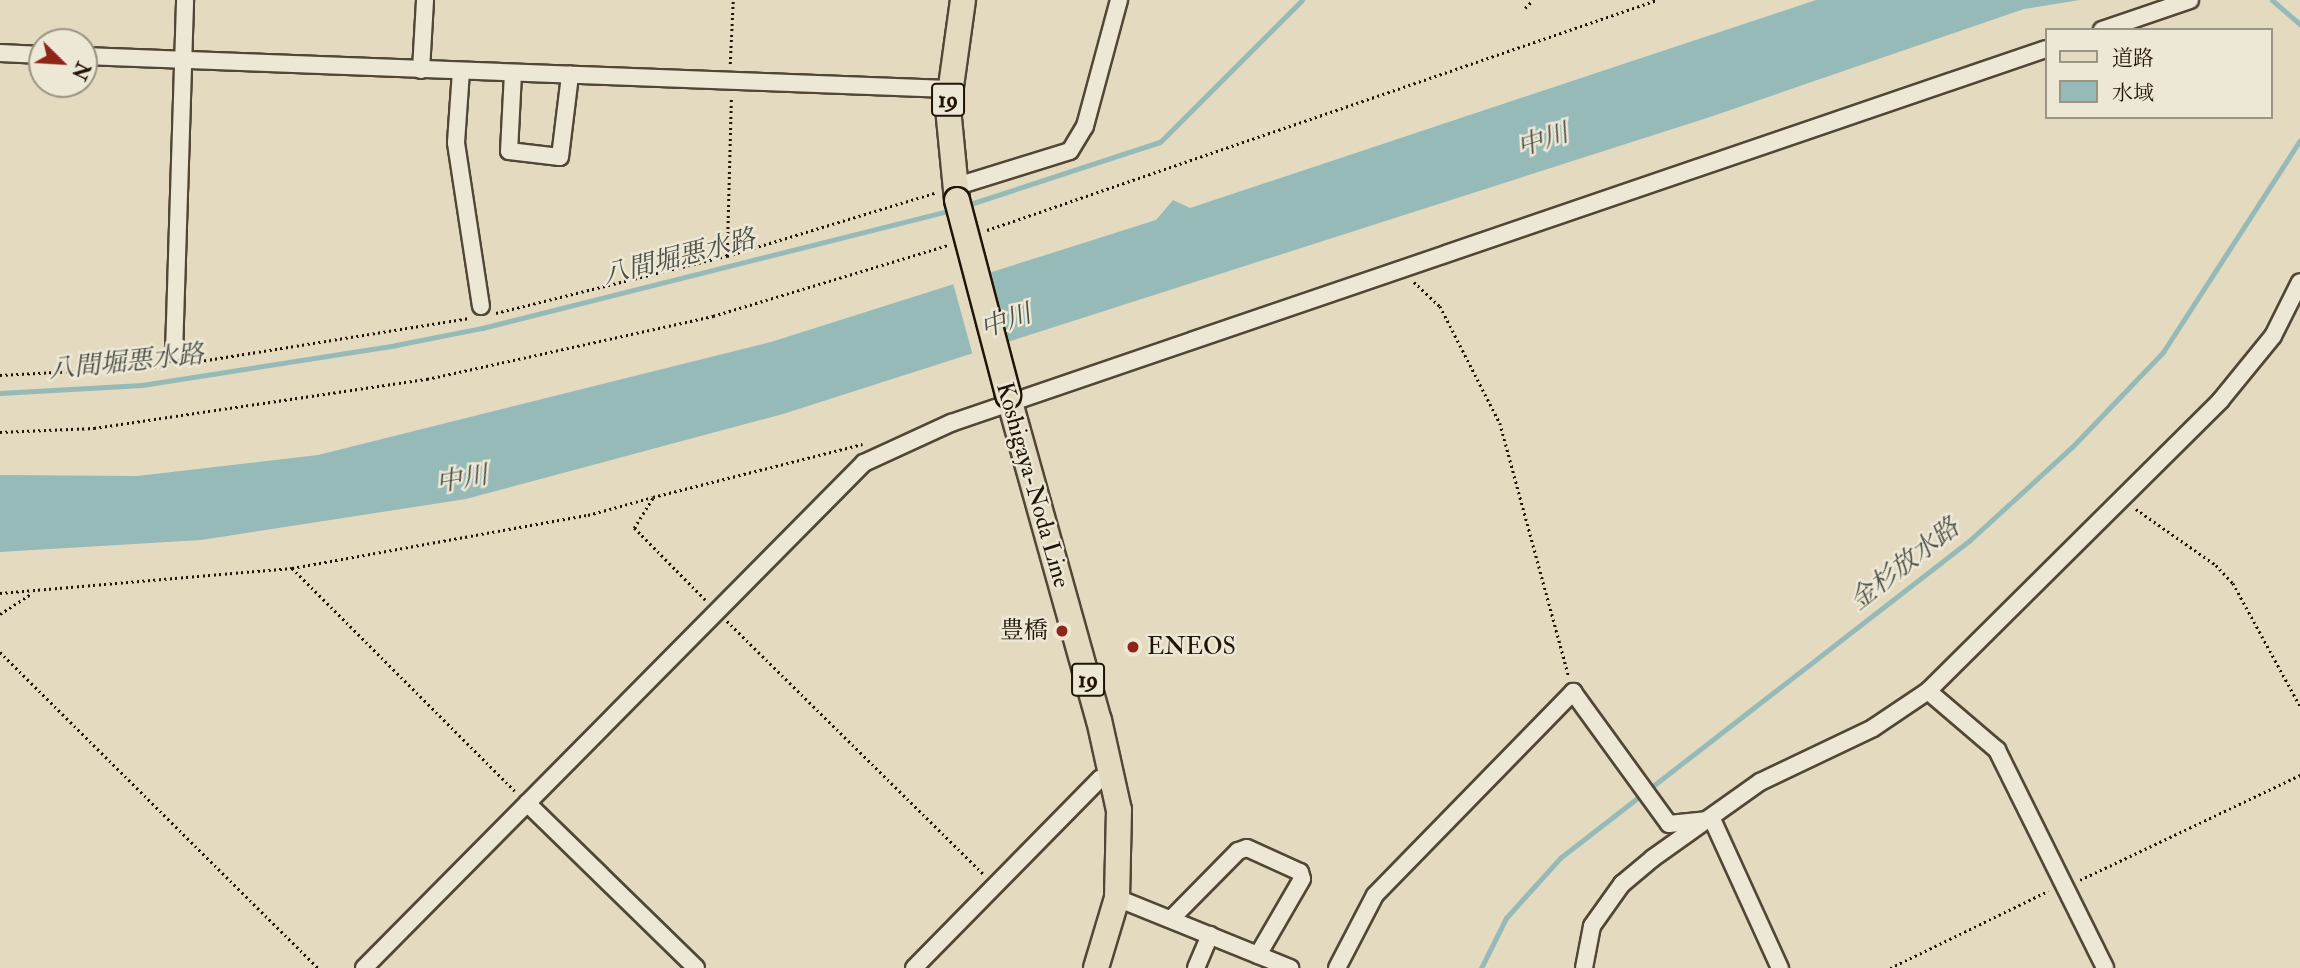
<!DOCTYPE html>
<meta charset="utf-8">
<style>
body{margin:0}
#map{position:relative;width:2300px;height:968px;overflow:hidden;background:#e3dac0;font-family:"IM FELL Double Pica","Noto Serif JP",serif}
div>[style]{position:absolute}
.water>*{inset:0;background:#96bab8}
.pier>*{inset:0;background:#e3dac0}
.stream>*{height:5px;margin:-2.5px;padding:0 2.5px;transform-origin:2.5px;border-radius:2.5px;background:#96bab8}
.path>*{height:2.5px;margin-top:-1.25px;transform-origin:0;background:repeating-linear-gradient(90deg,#211407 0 2px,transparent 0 5.5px)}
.roads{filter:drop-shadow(2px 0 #524635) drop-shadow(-2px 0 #524635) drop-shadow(0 2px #524635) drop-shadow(0 -2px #524635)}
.minor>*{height:16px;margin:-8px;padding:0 8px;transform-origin:8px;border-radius:8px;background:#ede7d6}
.primary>*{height:24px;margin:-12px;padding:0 12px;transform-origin:12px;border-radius:12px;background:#e3dac0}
.bridges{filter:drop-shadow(2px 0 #211407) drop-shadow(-2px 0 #211407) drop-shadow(0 2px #211407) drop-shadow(0 -2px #211407)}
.primary-bridge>*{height:24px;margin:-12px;padding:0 12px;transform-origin:12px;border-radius:12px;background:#e3dac0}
.dots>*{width:19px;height:19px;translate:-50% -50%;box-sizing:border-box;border:4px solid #ede7d6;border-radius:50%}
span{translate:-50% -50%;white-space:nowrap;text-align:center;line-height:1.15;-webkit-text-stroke:5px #ede7d6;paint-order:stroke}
.shield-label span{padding:2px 5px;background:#ede7d6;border:2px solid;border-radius:5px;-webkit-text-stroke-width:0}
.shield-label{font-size:23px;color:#211407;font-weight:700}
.street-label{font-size:24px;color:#211407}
.poi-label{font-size:24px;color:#211407}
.right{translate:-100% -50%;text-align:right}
.left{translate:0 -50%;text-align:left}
.water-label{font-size:26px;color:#4a4e45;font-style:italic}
.legend{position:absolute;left:2045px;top:28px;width:228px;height:91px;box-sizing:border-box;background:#ede7d6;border:2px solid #9b9383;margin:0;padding:9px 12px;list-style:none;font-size:21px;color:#211407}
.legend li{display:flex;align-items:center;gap:14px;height:35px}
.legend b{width:35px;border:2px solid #9b9383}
.north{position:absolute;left:28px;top:28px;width:70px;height:70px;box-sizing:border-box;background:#ede7d6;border:2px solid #9b9383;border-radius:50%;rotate:114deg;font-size:19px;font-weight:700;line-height:28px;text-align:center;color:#211407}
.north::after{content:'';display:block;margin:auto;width:24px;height:32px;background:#8f2418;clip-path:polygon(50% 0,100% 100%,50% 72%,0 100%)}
</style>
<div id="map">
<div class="water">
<i style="clip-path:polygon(1816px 0,2080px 0,2024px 9px,1707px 118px,783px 414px,466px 499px,201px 540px,0 552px,0 475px,137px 476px,318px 455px,771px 342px,1156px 220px,1173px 200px,1190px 208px)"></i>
</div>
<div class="pier">
<i style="clip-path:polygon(985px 273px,1005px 346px,973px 356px,953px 283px)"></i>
</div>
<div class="stream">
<i style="left:2272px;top:0;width:37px;rotate:41deg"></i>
<i style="left:964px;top:206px;width:206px;rotate:-18.1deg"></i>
<i style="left:1160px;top:142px;width:201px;rotate:-45deg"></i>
<i style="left:0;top:393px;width:142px;rotate:-3.2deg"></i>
<i style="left:142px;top:385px;width:257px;rotate:-8.9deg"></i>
<i style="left:396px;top:345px;width:88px;rotate:-11.2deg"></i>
<i style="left:482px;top:328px;width:484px;rotate:-14.1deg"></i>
<i style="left:1481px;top:968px;width:56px;rotate:-63.4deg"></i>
<i style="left:1506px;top:918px;width:81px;rotate:-48deg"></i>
<i style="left:1560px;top:858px;width:519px;rotate:-37.8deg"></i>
<i style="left:1970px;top:540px;width:138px;rotate:-42.4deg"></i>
<i style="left:2072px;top:447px;width:132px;rotate:-46.2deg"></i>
<i style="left:2163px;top:352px;width:252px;rotate:-57.1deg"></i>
</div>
<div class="path">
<i style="left:1525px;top:8px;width:11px;rotate:-45deg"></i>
<i style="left:730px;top:64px;width:64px;rotate:-87.3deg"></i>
<i style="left:987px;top:230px;width:708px;rotate:-18.95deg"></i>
<i style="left:727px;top:256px;width:158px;rotate:-88.5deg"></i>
<i style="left:1414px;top:282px;width:35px;rotate:43deg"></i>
<i style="left:1440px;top:306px;width:131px;rotate:62.9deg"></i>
<i style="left:1500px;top:423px;width:263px;rotate:74.8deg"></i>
<i style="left:496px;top:313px;width:238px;rotate:-13.9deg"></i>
<i style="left:727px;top:256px;width:217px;rotate:-16.9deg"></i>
<i style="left:188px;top:363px;width:285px;rotate:-9.1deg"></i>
<i style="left:0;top:375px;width:164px;rotate:-3.1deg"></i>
<i style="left:0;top:432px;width:94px;rotate:-2.4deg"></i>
<i style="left:94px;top:428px;width:337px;rotate:-8.4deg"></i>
<i style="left:427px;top:379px;width:293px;rotate:-12.4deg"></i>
<i style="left:713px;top:316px;width:245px;rotate:-16.8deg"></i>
<i style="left:2136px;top:509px;width:98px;rotate:35deg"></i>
<i style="left:2216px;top:565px;width:25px;rotate:47deg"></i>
<i style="left:2233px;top:583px;width:140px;rotate:61.4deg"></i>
<i style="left:292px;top:568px;width:315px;rotate:45deg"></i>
<i style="left:0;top:593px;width:293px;rotate:-4.9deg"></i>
<i style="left:292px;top:568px;width:301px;rotate:-10.2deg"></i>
<i style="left:588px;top:515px;width:67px;rotate:-15.5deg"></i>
<i style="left:705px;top:600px;width:101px;rotate:-134.6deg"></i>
<i style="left:634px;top:528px;width:36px;rotate:-58deg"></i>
<i style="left:653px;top:497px;width:216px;rotate:-14.2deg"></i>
<i style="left:0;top:614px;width:38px;rotate:-33deg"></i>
<i style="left:727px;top:621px;width:362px;rotate:44.6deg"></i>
<i style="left:0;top:652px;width:448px;rotate:44.8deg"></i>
<i style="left:2080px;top:880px;width:244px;rotate:-25.5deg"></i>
<i style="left:1890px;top:968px;width:176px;rotate:-26deg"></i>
</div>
<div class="roads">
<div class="minor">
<i style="left:2102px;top:30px;width:93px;rotate:-18.8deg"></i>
<i style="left:0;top:53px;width:42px;rotate:2.7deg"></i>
<i style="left:84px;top:56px;width:865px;rotate:2.19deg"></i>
<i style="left:421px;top:70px;width:70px;rotate:-86.7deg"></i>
<i style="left:461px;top:71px;width:72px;rotate:94deg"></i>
<i style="left:456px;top:143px;width:165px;rotate:81.3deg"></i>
<i style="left:513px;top:73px;width:78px;rotate:92.9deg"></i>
<i style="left:509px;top:151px;width:51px;rotate:6.7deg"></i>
<i style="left:560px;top:157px;width:83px;rotate:-83deg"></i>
<i style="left:954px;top:187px;width:121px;rotate:-17.2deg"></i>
<i style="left:1070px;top:151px;width:29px;rotate:-59deg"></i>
<i style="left:1085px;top:126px;width:131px;rotate:-74.9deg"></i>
<i style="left:174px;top:353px;width:353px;rotate:-88.2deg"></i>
<i style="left:1928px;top:691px;width:91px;rotate:40.5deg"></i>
<i style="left:1997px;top:750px;width:243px;rotate:63.6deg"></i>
<i style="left:527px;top:803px;width:236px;rotate:44.3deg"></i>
<i style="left:1712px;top:819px;width:164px;rotate:65.5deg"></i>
<i style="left:1117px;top:898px;width:187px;rotate:22deg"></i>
<i style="left:1171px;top:919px;width:95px;rotate:-45.4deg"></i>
<i style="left:1238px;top:851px;width:9px;rotate:-18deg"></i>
<i style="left:1247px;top:848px;width:58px;rotate:24.4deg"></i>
<i style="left:1300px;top:872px;width:7px;rotate:74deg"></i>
<i style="left:1302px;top:879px;width:88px;rotate:120.1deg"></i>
<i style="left:364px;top:968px;width:711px;rotate:-45.29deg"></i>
<i style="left:864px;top:463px;width:96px;rotate:-24.7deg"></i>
<i style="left:951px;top:423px;width:1157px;rotate:-18.86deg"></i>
<i style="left:914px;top:968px;width:265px;rotate:-45.5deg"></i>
<i style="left:1100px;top:779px;width:14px;rotate:-17deg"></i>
<i style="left:1196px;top:968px;width:36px;rotate:-67deg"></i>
<i style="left:1337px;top:968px;width:82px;rotate:-62.5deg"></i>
<i style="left:1375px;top:895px;width:284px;rotate:-45.7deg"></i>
<i style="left:1573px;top:692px;width:163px;rotate:54deg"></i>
<i style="left:1669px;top:824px;width:37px;rotate:-6deg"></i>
<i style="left:1584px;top:968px;width:43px;rotate:-79.2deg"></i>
<i style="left:1592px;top:926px;width:52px;rotate:-54.5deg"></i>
<i style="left:1622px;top:884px;width:40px;rotate:-40deg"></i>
<i style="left:1653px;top:858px;width:131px;rotate:-35.4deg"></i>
<i style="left:1760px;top:782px;width:125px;rotate:-25.5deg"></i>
<i style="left:1873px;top:728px;width:66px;rotate:-33.9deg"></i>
<i style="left:1928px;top:691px;width:412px;rotate:-44.8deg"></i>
<i style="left:2220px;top:401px;width:84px;rotate:-50.8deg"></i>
<i style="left:2273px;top:336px;width:60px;rotate:-63.4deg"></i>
</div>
<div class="primary">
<i style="left:957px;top:200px;width:92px;rotate:-95.6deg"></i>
<i style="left:948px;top:108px;width:109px;rotate:-82.1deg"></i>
<i style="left:1008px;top:395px;width:337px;rotate:74.4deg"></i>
<i style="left:1099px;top:720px;width:92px;rotate:77.5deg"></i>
<i style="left:1119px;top:810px;width:88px;rotate:91.3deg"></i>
<i style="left:1117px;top:898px;width:73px;rotate:106.7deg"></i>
</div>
</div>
<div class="bridges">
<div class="primary-bridge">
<i style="left:957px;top:200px;width:202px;rotate:75.3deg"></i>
</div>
</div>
<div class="dots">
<i style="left:1062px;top:631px;background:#8f2418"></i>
<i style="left:1133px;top:647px;background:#8f2418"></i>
</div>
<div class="shield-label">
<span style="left:948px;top:100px">19</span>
<span style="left:1088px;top:680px">19</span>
</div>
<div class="street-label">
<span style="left:1033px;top:485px;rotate:74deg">Koshigaya-Noda Line</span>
</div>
<div class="poi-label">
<span class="right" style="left:1048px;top:631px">豊橋</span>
<span class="left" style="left:1147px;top:647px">ENEOS</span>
</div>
<div class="water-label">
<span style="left:1543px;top:141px;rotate:-18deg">中川</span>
<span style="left:679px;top:258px;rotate:-14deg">八間堀悪水路</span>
<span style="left:1006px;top:322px;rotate:-19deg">中川</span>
<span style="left:126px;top:363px;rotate:-6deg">八間堀悪水路</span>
<span style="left:462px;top:480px;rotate:-10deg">中川</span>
<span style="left:1905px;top:565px;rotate:-38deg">金杉放水路</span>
</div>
<ul class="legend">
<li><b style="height:9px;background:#e3dac0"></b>道路</li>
<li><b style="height:19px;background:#96bab8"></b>水域</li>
</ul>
<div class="north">N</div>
</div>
